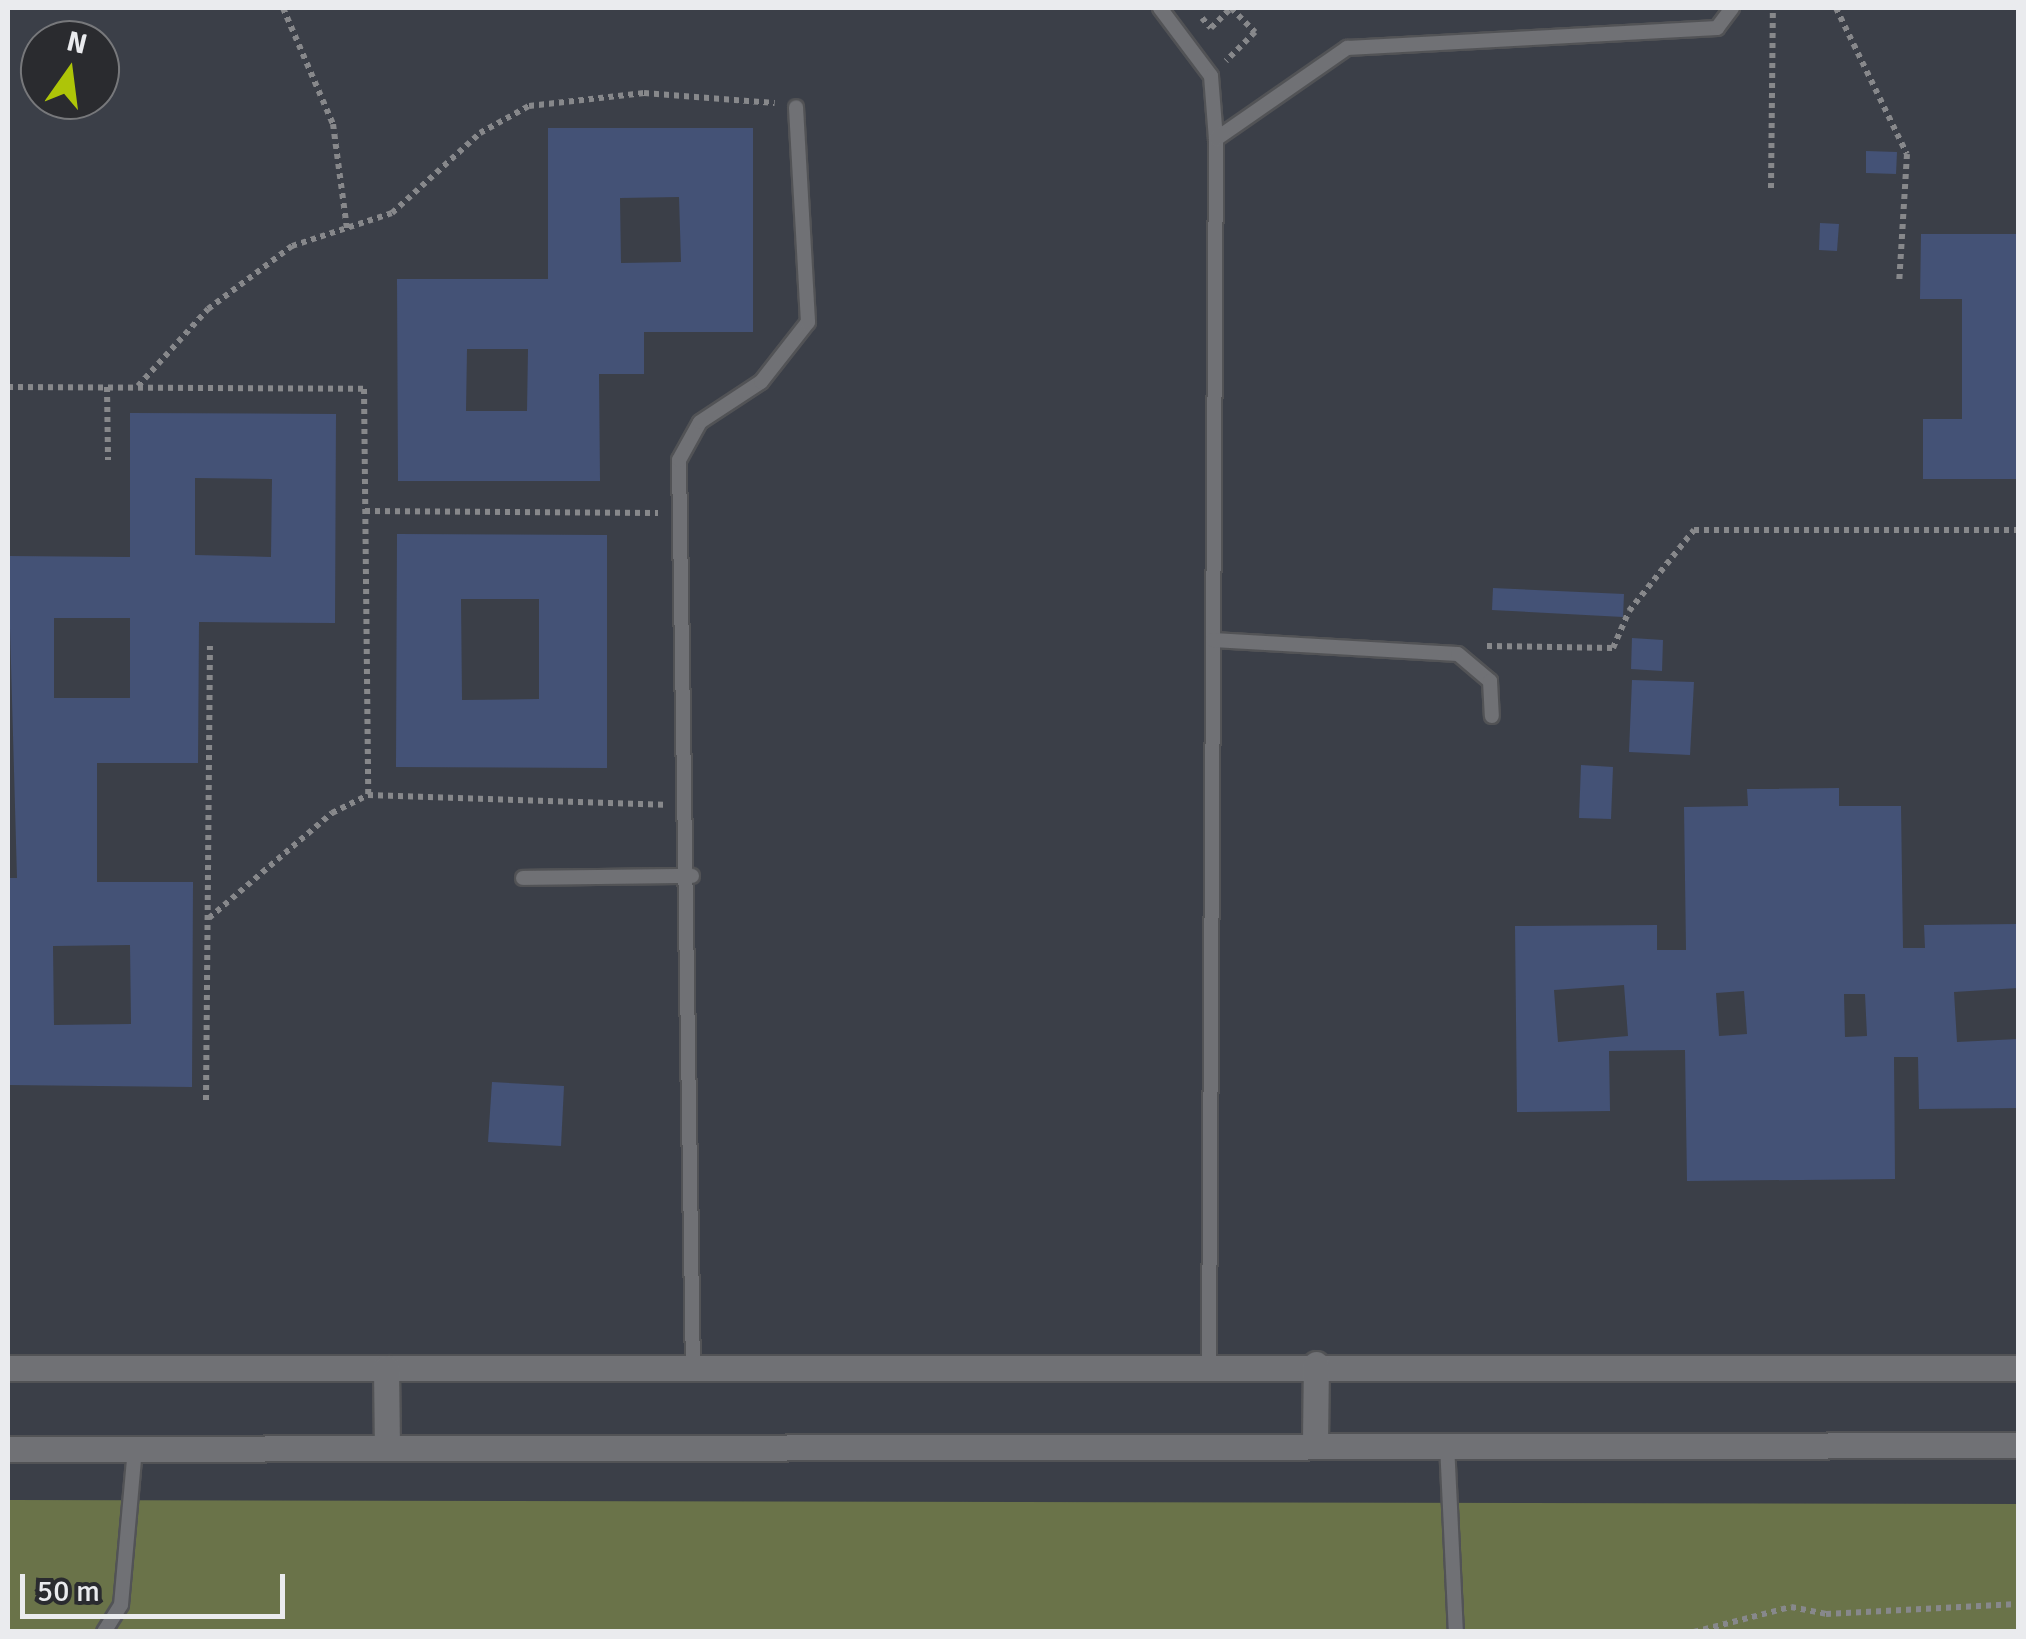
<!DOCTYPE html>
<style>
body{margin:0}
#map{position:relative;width:2026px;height:1639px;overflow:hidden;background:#343539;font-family:Signika,sans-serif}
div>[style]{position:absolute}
.built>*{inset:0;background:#3b3f48}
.forest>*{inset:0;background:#6a7349}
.building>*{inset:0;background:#445276}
.path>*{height:6px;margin-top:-3px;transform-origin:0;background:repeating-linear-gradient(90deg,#87888b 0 5px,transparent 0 10px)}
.roads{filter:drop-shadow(2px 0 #525356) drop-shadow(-2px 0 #525356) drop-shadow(0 2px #525356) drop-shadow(0 -2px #525356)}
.lane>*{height:14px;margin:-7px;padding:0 7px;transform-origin:7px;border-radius:7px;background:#707175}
.secondary>*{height:25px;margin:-12.5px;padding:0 12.5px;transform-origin:12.5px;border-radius:12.5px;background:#707175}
span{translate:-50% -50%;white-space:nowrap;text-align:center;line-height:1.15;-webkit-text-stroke:8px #2a2b2f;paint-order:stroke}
.frame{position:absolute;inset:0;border:10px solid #eaebee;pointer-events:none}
.north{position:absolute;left:20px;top:20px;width:100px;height:100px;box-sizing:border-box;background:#2a2b2f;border:2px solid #77787b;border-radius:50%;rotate:14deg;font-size:28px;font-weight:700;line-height:40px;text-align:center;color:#eaebee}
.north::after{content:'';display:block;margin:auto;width:35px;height:45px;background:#aec508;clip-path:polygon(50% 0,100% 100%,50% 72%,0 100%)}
.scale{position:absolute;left:20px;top:1574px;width:265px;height:45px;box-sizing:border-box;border:5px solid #eaebee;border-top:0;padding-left:12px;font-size:30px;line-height:35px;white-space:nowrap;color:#eaebee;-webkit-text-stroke:8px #2a2b2f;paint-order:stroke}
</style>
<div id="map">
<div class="built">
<i style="clip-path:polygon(evenodd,8px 8px,2018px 8px,2018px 1631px,8px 1631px,8px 8px,40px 40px,100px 40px,100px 100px,40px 100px,40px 40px)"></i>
</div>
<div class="forest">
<i style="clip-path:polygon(8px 1500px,2018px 1504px,2018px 1631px,8px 1632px)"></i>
</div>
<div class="building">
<i style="clip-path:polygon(evenodd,548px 128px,753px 128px,753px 332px,644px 332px,644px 374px,599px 374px,600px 481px,398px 481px,397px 279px,548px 279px,548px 128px,679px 197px,681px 262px,621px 263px,620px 198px,679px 197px,548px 128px,467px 349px,528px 349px,527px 411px,466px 411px,467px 349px)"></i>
<i style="clip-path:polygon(1866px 151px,1897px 152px,1896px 174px,1866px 173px)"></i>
<i style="clip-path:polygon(1820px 223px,1839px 224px,1837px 251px,1819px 250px)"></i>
<i style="clip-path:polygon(1921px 234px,2018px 234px,2018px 479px,1923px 479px,1923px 419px,1962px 419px,1962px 299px,1920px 299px)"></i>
<i style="clip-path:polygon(evenodd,130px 413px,336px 414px,335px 623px,199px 622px,198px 763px,97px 763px,97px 882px,193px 882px,192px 1087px,8px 1085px,8px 878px,17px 878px,8px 556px,130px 557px,130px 413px,195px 478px,272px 479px,271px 557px,195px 555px,195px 478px,130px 413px,54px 618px,130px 618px,130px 698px,54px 698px,54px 618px,130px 413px,130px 945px,131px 1024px,54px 1025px,53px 946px,130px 945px)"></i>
<i style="clip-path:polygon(evenodd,397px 534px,607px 535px,607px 768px,396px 767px,397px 534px,461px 599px,539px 599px,539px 699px,462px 700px,461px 599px)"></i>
<i style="clip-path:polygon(1493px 588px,1624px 594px,1623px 617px,1492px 610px)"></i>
<i style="clip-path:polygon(1632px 638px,1663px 640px,1662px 671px,1631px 669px)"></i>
<i style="clip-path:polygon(1632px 680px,1694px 682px,1690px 755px,1629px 752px)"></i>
<i style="clip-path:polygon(1581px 765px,1613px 767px,1611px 819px,1579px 818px)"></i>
<i style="clip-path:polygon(evenodd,1839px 788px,1839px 806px,1901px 806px,1903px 948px,1925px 948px,1924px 925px,2018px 924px,2018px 988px,1954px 992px,1957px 1042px,2018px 1039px,2018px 1108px,1919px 1109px,1918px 1057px,1894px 1057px,1895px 1179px,1687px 1181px,1685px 1050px,1609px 1051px,1610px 1111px,1517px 1112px,1515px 926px,1657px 925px,1657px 950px,1686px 950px,1684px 807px,1748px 806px,1747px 789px,1839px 788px,1624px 985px,1628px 1036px,1558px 1042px,1554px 990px,1624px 985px,1839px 788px,1744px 991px,1747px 1034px,1719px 1036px,1716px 993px,1744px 991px,1839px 788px,1844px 994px,1865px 994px,1867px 1036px,1845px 1037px,1844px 994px)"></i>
<i style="clip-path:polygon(492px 1082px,564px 1086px,561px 1146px,488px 1142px)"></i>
</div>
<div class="path">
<i style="left:283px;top:8px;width:126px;rotate:66.7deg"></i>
<i style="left:333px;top:124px;width:106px;rotate:82.4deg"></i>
<i style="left:1836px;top:8px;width:162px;rotate:64.1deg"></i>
<i style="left:1907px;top:154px;width:130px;rotate:93.5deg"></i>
<i style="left:1202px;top:18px;width:13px;rotate:48deg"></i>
<i style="left:1211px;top:28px;width:28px;rotate:-45deg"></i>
<i style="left:1231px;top:8px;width:34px;rotate:45deg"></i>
<i style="left:1255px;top:32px;width:41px;rotate:135deg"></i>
<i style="left:1771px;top:188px;width:180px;rotate:-89.4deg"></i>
<i style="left:138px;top:386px;width:104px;rotate:-47.7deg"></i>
<i style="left:208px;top:309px;width:105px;rotate:-36.9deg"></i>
<i style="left:292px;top:246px;width:105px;rotate:-18.3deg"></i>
<i style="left:392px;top:213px;width:119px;rotate:-42.3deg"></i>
<i style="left:480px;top:133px;width:56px;rotate:-28.9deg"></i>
<i style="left:529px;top:106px;width:116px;rotate:-6.4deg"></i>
<i style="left:644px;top:93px;width:131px;rotate:4.4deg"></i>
<i style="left:8px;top:387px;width:356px;rotate:0.3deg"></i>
<i style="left:364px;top:389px;width:406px;rotate:89.4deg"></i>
<i style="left:368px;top:795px;width:296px;rotate:1.9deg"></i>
<i style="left:107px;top:387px;width:73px;rotate:89.2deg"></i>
<i style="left:365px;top:511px;width:293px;rotate:0.4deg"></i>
<i style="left:1487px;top:646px;width:126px;rotate:0.9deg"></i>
<i style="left:1613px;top:648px;width:40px;rotate:-66.6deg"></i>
<i style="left:1629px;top:611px;width:104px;rotate:-51.3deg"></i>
<i style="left:1694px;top:530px;width:324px"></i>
<i style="left:209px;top:918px;width:162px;rotate:-40.5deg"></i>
<i style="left:332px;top:813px;width:40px;rotate:-26.6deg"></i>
<i style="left:206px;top:1100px;width:454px;rotate:-89.5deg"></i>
<i style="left:1694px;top:1632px;width:100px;rotate:-14.5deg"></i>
<i style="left:1791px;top:1607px;width:36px;rotate:11deg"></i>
<i style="left:1826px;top:1614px;width:192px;rotate:-3deg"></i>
</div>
<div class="roads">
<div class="lane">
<i style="left:1160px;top:8px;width:85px;rotate:53.1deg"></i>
<i style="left:1211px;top:76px;width:63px;rotate:85.5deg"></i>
<i style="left:1216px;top:139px;width:1224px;rotate:90.33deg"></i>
<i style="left:1216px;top:139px;width:160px;rotate:-34.8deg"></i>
<i style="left:1347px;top:48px;width:371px;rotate:-3.1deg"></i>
<i style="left:1717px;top:28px;width:25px;rotate:-53deg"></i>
<i style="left:1213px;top:640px;width:245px;rotate:3.3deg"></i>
<i style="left:1458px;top:654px;width:42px;rotate:40.2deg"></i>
<i style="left:1490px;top:681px;width:35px;rotate:87deg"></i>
<i style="left:523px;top:878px;width:169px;rotate:-0.7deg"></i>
<i style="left:693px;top:1372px;width:912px;rotate:-90.88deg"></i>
<i style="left:679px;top:460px;width:43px;rotate:-61.1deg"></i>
<i style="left:700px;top:422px;width:73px;rotate:-33.3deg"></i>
<i style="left:761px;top:382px;width:76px;rotate:-51.9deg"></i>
<i style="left:808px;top:322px;width:215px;rotate:-93.2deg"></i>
<i style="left:1447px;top:1444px;width:188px;rotate:87.3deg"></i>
<i style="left:104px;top:1632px;width:32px;rotate:-58deg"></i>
<i style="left:121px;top:1605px;width:157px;rotate:-84.9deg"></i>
</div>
<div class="secondary">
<i style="left:8px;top:1368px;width:2010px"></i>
<i style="left:386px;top:1368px;width:78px;rotate:89.3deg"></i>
<i style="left:1315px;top:1442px;width:78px;rotate:-89.3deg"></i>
<i style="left:8px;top:1449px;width:2010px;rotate:-0.11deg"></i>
</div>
</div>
<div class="frame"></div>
<div class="north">N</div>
<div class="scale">50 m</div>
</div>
